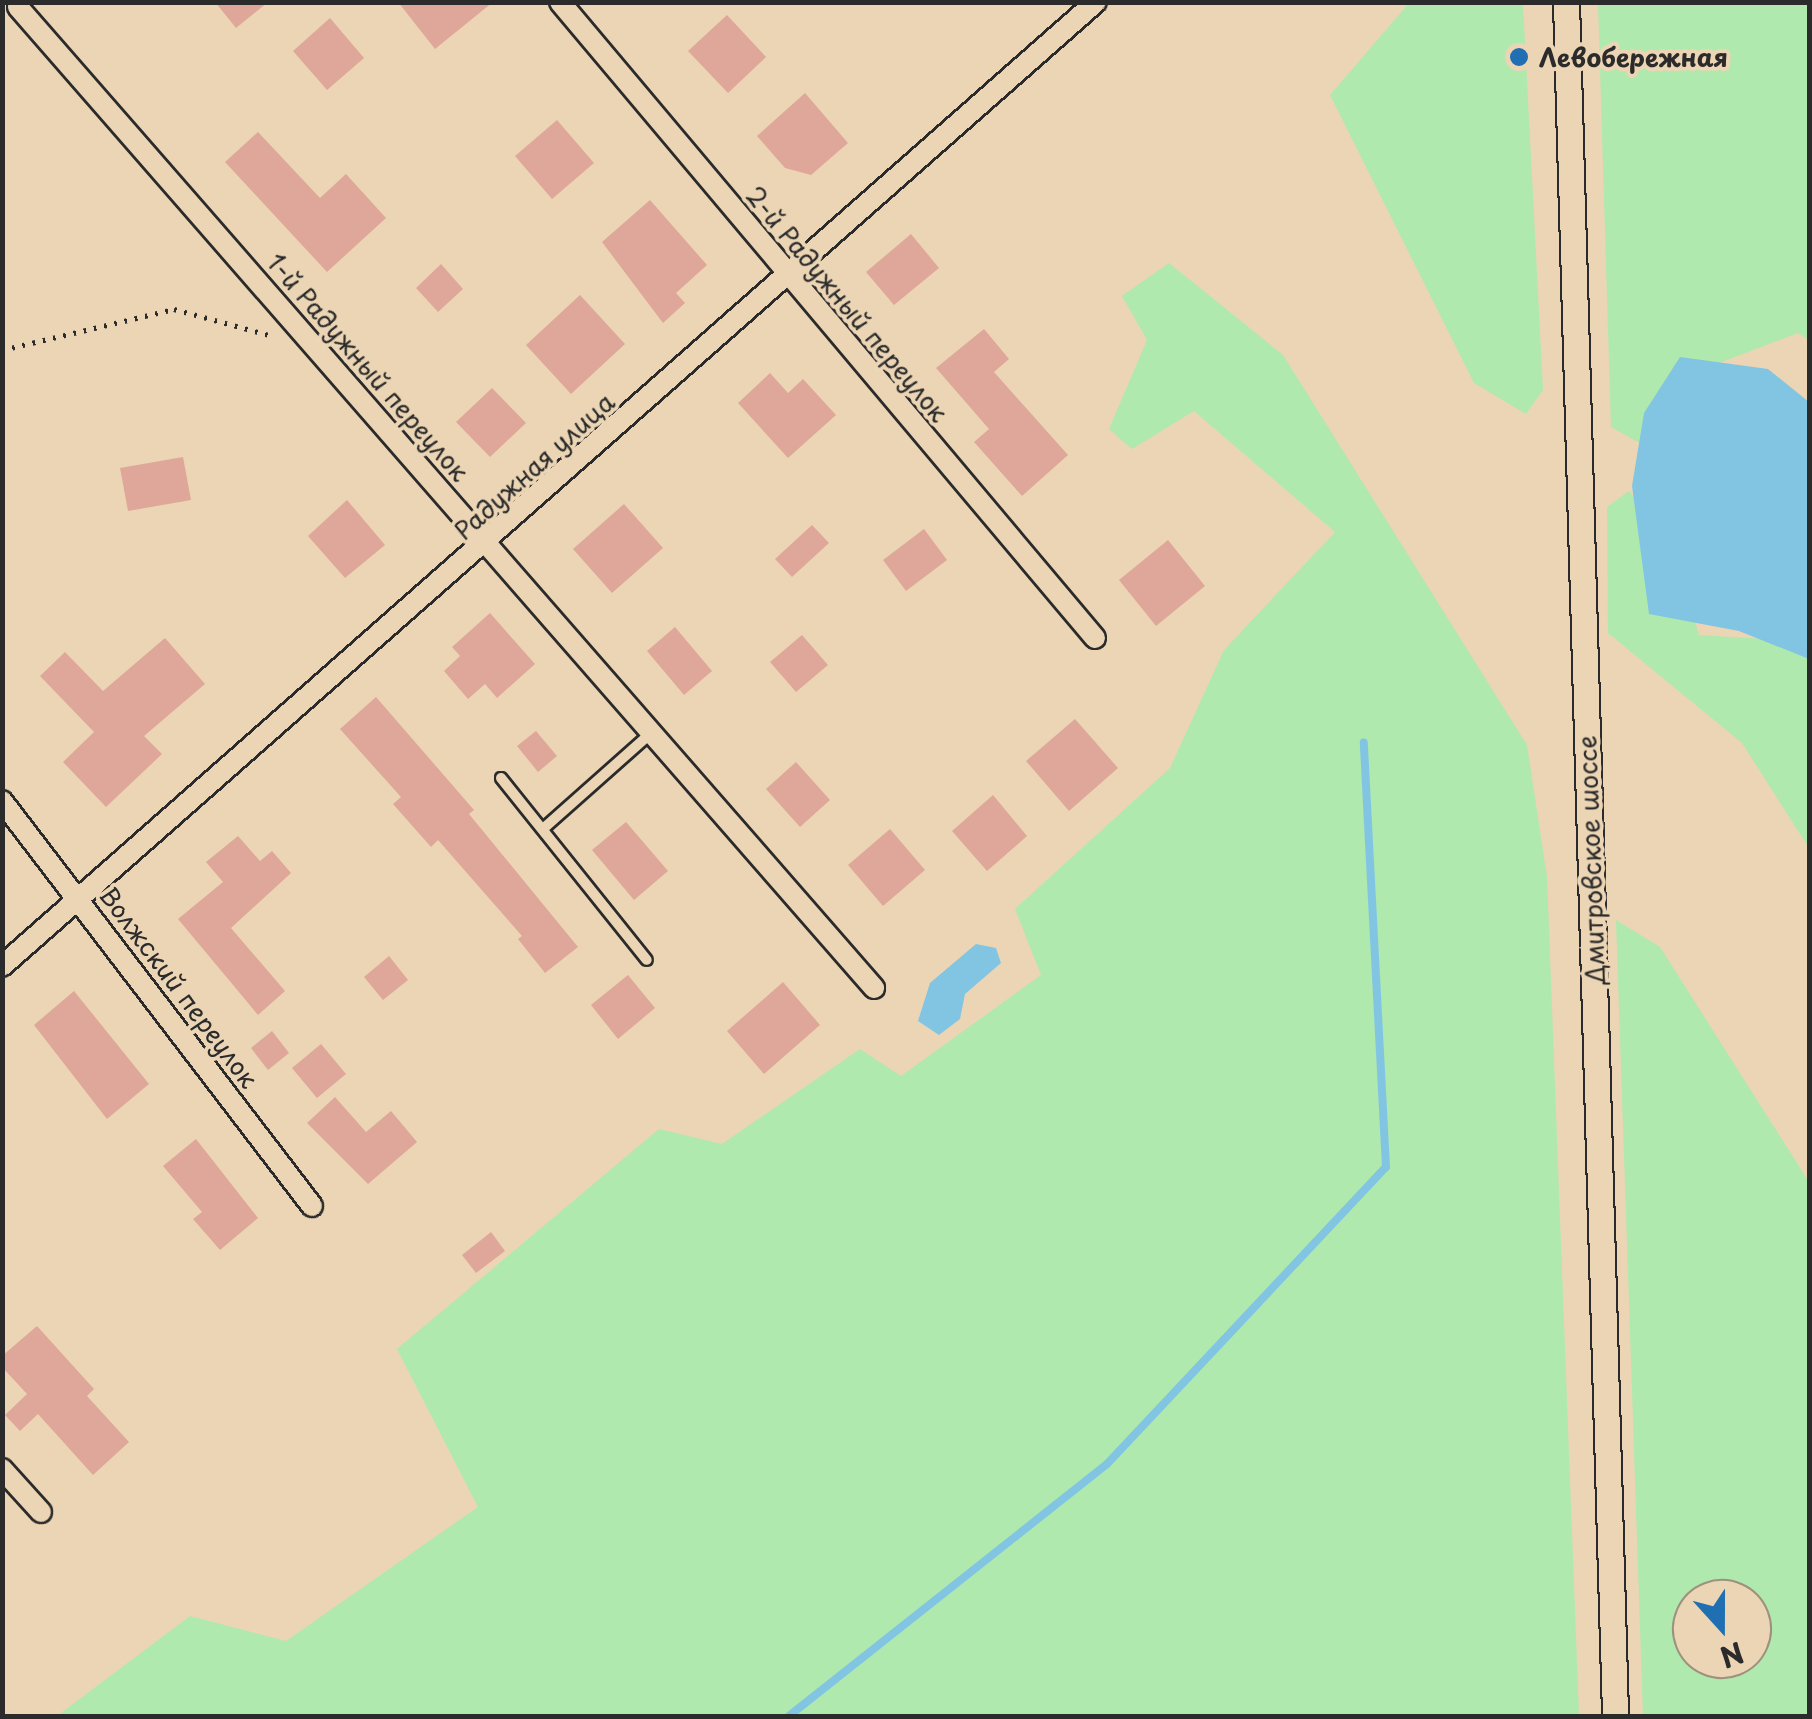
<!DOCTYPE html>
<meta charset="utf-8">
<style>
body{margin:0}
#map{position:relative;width:1812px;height:1719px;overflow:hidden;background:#ebd5b4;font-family:"Playpen Sans",sans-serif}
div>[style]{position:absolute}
.green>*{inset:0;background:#afe9ae}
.water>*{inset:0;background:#82c5e3}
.stream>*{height:8px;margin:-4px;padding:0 4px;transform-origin:4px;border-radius:4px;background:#82c5e3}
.building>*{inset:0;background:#dfa799}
.path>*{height:5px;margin-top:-2.5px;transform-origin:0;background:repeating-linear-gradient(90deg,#2b2b2b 0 2.5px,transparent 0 10.5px)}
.roads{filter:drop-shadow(2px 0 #2b2b2b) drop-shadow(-2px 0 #2b2b2b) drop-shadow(0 2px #2b2b2b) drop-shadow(0 -2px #2b2b2b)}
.service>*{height:10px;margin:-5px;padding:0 5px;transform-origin:5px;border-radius:5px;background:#ebd5b4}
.minor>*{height:20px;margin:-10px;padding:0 10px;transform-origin:10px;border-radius:10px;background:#ebd5b4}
.tertiary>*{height:25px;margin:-12.5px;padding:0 12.5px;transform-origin:12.5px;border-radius:12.5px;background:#ebd5b4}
.dots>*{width:28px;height:28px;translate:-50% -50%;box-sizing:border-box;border:5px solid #ebd5b4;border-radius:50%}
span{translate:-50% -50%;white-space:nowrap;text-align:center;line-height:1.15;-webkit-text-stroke:8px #ebd5b4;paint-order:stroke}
.poi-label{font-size:25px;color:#2b2b2b;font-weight:700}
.left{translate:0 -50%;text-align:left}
.street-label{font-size:25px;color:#2b2b2b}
.frame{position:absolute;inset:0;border:5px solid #2b2b2b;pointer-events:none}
.north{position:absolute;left:1672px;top:1579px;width:100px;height:100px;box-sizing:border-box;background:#ebd5b4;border:2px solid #9e917d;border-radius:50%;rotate:159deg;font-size:28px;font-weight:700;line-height:40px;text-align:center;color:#2b2b2b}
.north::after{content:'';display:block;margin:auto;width:35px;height:45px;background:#1f6fb2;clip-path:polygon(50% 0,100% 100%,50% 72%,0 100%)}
</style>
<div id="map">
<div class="green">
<i style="clip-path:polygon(1409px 3px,1523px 3px,1543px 390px,1526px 414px,1474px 383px,1330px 95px)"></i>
<i style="clip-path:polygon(1598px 3px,1809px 3px,1809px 340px,1798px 333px,1664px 384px,1647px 447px,1611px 427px)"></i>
<i style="clip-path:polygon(1169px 263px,1283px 355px,1527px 745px,1547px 877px,1579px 1716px,57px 1716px,190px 1616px,286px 1641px,478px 1507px,397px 1349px,659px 1129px,722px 1144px,860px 1049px,901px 1076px,1041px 975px,1015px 909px,1170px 768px,1224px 650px,1335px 532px,1194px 411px,1132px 449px,1109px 429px,1147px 340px,1122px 296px)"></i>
<i style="clip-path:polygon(1629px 491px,1671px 540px,1699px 635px,1765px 639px,1809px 658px,1809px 848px,1742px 743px,1608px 633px,1607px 507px)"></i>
<i style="clip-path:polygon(evenodd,1616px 920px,1660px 947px,1809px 1182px,1809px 1716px,1643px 1716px,1616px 920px,1752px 1599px,1752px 1659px,1692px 1659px,1692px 1599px,1752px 1599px)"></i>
</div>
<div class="water">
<i style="clip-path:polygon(1680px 357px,1768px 369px,1809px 402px,1809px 659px,1739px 631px,1649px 614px,1632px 486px,1644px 413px)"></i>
<i style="clip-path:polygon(976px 944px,996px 948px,1001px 963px,965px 994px,960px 1019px,939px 1035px,918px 1021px,930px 983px)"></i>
</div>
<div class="stream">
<i style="left:789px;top:1716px;width:406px;rotate:-38.4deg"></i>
<i style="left:1107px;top:1464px;width:407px;rotate:-46.8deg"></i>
<i style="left:1386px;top:1167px;width:425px;rotate:-93deg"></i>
</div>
<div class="building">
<i style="clip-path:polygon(215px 2px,268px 2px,236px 28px)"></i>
<i style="clip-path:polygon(398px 2px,493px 2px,435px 49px)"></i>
<i style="clip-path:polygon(727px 15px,766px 57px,728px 93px,688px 51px)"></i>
<i style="clip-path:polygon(330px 18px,364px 58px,327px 90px,293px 51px)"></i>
<i style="clip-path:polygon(805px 93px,848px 143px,811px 175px,785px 168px,757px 136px)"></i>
<i style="clip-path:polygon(557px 120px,594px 163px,552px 199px,515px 156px)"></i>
<i style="clip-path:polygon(258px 132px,320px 198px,346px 174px,386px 218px,327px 272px,225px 162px)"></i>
<i style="clip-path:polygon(650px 200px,707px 265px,676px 293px,685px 303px,663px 323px,602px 242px)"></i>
<i style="clip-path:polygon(911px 234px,939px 268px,894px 305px,866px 272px)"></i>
<i style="clip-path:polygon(441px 264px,463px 289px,438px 312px,416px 288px)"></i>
<i style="clip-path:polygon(580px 295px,625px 344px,571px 394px,526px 345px)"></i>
<i style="clip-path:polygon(984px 329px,1009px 359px,994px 372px,1068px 455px,1022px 496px,974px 442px,989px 429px,936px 368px)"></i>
<i style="clip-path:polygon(770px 373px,788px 393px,803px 379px,836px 415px,788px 458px,738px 403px)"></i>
<i style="clip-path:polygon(492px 388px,526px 423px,490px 457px,456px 422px)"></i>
<i style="clip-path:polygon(183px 457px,191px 500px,128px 511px,120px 468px)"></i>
<i style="clip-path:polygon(347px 500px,385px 545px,345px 578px,308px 536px)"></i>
<i style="clip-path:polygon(624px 504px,663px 548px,612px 593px,573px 549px)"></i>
<i style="clip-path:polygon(812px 525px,829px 543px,792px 577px,775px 559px)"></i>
<i style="clip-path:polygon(924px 529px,947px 560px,906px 591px,883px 560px)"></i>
<i style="clip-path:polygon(1168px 540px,1205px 586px,1156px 626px,1119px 580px)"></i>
<i style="clip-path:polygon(490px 613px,535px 664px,497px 698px,485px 684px,468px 699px,444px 671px,460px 656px,452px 647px)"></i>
<i style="clip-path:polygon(675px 627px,712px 671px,684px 695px,647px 651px)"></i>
<i style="clip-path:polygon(802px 635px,828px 665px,796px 692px,770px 662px)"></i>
<i style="clip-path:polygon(165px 638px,205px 684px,144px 736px,162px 754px,106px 807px,63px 762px,94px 732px,40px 676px,65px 652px,103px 691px)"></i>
<i style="clip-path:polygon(376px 697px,474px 810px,469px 814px,578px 947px,545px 973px,518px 939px,522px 936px,438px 840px,431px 847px,393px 804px,401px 797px,340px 729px)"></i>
<i style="clip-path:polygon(1075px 719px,1118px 768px,1069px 811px,1026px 761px)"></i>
<i style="clip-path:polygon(536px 731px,557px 756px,538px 772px,517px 746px)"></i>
<i style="clip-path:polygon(796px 762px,830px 800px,800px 827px,766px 789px)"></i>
<i style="clip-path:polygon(993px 795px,1027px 836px,987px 871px,952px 831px)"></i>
<i style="clip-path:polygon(626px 822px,668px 871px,634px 900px,592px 850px)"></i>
<i style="clip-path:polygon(890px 829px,925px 870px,883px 906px,848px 865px)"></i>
<i style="clip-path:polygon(238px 836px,260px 861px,272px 851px,291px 873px,231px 928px,285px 991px,258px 1015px,178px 919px,223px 882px,206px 862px)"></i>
<i style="clip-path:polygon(389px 956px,408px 980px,383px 1000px,364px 977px)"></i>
<i style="clip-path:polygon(628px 975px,655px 1008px,618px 1039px,591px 1005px)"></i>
<i style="clip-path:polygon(783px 982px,820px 1025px,764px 1074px,727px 1031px)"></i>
<i style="clip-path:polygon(74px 991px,149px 1084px,107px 1119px,34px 1025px)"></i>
<i style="clip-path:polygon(272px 1031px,289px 1053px,268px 1070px,251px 1048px)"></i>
<i style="clip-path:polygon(321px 1044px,346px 1074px,317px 1098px,292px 1068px)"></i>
<i style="clip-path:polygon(335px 1097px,366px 1132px,391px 1111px,417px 1142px,368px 1184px,307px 1123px)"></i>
<i style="clip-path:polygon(196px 1139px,258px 1218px,220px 1250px,193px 1219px,202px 1212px,163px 1166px)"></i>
<i style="clip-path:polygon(491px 1232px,505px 1251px,476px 1273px,462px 1255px)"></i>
<i style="clip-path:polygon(37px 1326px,94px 1389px,87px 1396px,129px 1442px,93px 1475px,38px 1414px,20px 1431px,5px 1415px,27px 1394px,2px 1367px,2px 1356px)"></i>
</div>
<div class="path">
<i style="left:2px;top:350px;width:177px;rotate:-13.4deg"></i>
<i style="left:174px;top:309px;width:103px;rotate:15.3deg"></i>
</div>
<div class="roads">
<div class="service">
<i style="left:501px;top:778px;width:233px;rotate:51.3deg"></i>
<i style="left:544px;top:828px;width:142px;rotate:-41.6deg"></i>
</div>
<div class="minor">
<i style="left:560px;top:2px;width:831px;rotate:49.93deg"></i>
<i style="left:18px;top:7px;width:1302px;rotate:48.89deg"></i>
<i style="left:2px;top:801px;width:510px;rotate:52.57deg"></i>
<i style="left:2px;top:966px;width:1458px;rotate:-41.39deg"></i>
<i style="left:2px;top:1469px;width:58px;rotate:47.8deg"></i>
</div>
<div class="tertiary">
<i style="left:1566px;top:2px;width:1715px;rotate:88.36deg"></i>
</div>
</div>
<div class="dots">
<i style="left:1519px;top:57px;background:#1f6fb2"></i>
</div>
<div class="poi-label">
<span class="left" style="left:1539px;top:57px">Левобережная</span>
</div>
<div class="street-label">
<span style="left:847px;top:304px;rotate:50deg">2-й Радужный переулок</span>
<span style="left:368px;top:367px;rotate:49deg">1-й Радужный переулок</span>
<span style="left:534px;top:466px;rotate:-42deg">Радужная улица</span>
<span style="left:1591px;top:860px;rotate:-92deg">Дмитровское шоссе</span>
<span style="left:179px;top:987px;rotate:53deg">Волжский переулок</span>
</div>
<div class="frame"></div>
<div class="north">N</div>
</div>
